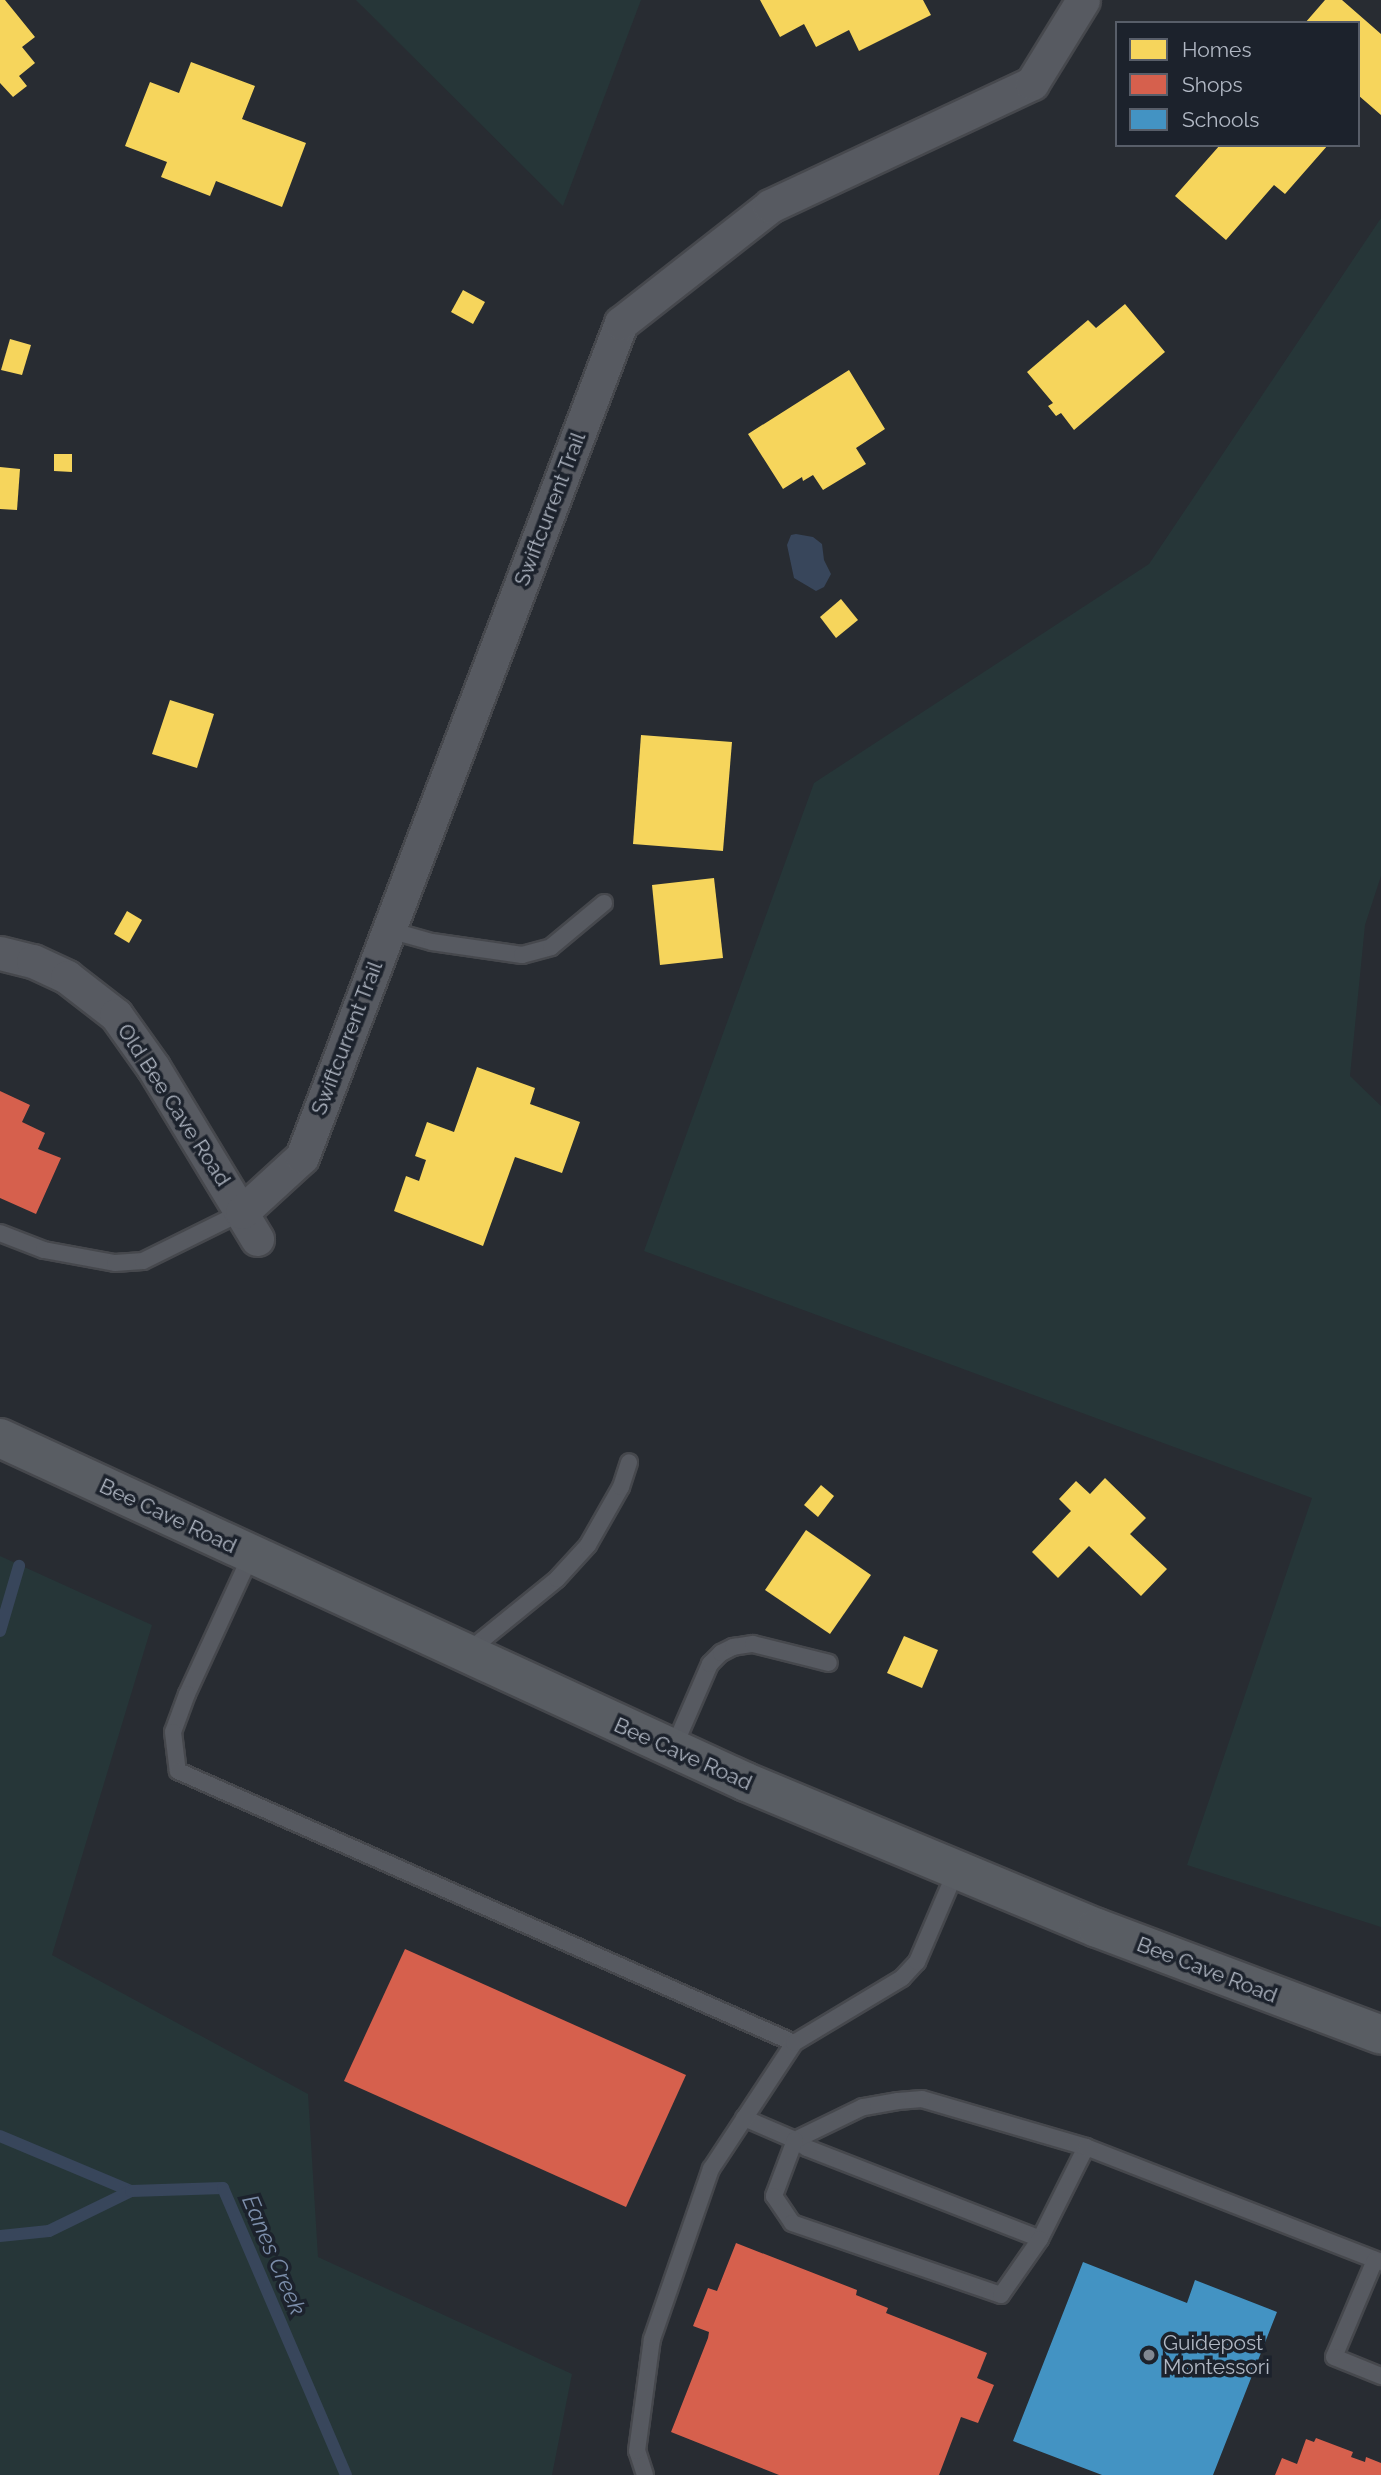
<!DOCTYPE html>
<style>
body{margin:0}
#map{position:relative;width:1381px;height:2475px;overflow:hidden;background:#282c32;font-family:Raleway,sans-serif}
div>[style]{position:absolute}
.green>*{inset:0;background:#263638}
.water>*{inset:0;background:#38465b}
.homes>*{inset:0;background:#f6d55c}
.shops>*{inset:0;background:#d6604d}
.schools>*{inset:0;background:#4393c3}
.stream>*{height:12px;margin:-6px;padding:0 6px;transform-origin:6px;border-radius:6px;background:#38465b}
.roads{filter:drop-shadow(2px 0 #46484d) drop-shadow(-2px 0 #46484d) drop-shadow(0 2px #46484d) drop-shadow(0 -2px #46484d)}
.lane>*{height:16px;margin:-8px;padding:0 8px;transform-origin:8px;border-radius:8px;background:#575a61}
.street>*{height:33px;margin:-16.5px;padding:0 16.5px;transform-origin:16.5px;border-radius:16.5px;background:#575a61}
.primary>*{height:38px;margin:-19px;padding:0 19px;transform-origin:19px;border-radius:19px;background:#595d63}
.dots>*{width:19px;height:19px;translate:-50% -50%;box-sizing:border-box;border:4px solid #1c222c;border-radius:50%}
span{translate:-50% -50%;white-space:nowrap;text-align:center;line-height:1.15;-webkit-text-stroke:7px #1c222c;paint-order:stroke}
.street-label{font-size:21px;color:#b1b8c4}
.poi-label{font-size:21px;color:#b1b8c4}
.left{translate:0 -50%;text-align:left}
.water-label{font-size:23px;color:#7c8eaa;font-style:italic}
.legend{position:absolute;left:1115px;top:21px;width:245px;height:126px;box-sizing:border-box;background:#1c222c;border:2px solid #585e69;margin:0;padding:9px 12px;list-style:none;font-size:21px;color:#b1b8c4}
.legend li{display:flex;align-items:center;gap:14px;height:35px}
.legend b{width:35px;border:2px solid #585e69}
</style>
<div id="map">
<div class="green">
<i style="clip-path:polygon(356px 0,641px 0,563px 206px)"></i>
<i style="clip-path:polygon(1381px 218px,1381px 876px,1365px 925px,1350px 1076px,1381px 1106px,1381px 1927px,1187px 1865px,1312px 1498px,644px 1251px,814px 783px,1149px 564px)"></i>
<i style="clip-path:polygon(0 1556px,152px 1625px,52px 1955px,308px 2094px,318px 2257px,572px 2374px,552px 2475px,0 2475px)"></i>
</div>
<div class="water">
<i style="clip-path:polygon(796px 534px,813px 537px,822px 544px,824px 560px,831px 574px,824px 587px,816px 591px,794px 578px,787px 545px,791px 535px)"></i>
</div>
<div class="homes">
<i style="clip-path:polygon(0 0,5px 0,35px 37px,22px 47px,35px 63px,19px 76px,27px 86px,13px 97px,0 83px)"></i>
<i style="clip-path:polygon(760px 0,923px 0,931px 15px,859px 51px,849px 30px,816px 47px,804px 24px,780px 37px)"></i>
<i style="clip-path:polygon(1325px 0,1342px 0,1381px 34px,1381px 115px,1358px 95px,1358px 23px,1305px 23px)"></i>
<i style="clip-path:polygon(191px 62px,255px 86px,242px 119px,306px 143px,282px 207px,216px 181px,210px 196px,161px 177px,167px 162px,125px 146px,150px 82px,179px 93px)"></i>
<i style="clip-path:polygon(1220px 145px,1328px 145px,1285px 194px,1274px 185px,1226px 240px,1175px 196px)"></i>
<i style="clip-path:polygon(463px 290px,485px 302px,473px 324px,451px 312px)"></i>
<i style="clip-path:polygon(1125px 304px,1165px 352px,1074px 430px,1061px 413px,1056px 416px,1048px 406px,1053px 403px,1027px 372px,1088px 320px,1096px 328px)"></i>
<i style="clip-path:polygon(10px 339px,31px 345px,22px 375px,1px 370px)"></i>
<i style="clip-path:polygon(849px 370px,885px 429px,856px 448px,866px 464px,823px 490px,813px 475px,803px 481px,802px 477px,783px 489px,748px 434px)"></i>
<i style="clip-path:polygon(54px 454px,72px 454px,72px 472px,54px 471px)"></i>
<i style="clip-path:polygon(0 467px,20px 469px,17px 510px,0 509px)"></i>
<i style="clip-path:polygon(841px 599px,858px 620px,836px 638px,820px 617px)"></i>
<i style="clip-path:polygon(170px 700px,214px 714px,197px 768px,152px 754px)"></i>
<i style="clip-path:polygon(641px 735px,732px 742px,723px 851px,633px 844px)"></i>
<i style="clip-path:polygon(714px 878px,723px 958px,660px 965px,652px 885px)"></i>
<i style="clip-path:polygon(127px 911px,142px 920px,129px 943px,114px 934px)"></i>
<i style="clip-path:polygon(477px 1067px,535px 1088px,530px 1104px,580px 1122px,562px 1173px,515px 1157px,483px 1246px,394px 1211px,406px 1176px,419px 1181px,426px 1160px,415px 1156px,427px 1122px,454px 1132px)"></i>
<i style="clip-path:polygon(1105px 1478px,1146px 1518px,1130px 1534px,1167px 1569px,1141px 1596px,1089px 1546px,1058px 1578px,1032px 1552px,1071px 1511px,1059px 1499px,1076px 1481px,1090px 1494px)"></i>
<i style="clip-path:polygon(821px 1485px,834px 1496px,818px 1517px,804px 1505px)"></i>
<i style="clip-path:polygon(806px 1530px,871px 1575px,830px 1634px,765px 1590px)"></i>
<i style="clip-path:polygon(904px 1636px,938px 1650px,922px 1688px,887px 1673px)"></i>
</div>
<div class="shops">
<i style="clip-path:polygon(0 1091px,30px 1105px,22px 1122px,45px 1133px,38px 1149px,61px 1158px,36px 1214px,0 1198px)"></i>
<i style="clip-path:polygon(405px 1949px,686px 2075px,626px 2207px,344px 2081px)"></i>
<i style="clip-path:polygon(736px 2243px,857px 2290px,856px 2295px,888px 2308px,886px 2313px,987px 2353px,977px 2378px,994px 2385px,978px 2423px,961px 2417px,939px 2475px,779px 2475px,671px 2432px,708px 2338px,709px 2332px,693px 2326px,708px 2288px,717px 2291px)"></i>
<i style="clip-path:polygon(1316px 2438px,1353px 2452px,1351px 2457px,1365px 2462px,1366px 2457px,1381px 2463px,1381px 2475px,1275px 2475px,1282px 2458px,1297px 2464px,1306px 2439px,1314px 2442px)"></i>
</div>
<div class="schools">
<i style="clip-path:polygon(1083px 2262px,1187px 2303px,1195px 2280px,1277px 2312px,1213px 2475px,1102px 2475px,1013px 2441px)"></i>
</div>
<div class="stream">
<i style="left:0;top:1631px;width:68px;rotate:-73.7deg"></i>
<i style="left:0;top:2136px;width:142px;rotate:22.8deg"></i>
<i style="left:0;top:2236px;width:49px;rotate:-5.8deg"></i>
<i style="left:49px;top:2231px;width:91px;rotate:-26deg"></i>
<i style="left:131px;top:2191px;width:92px;rotate:-1.9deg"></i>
<i style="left:223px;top:2188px;width:312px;rotate:66.8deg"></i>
</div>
<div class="roads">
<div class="lane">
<i style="left:389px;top:930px;width:45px;rotate:15.6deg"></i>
<i style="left:432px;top:942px;width:91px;rotate:8.2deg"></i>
<i style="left:522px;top:955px;width:30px;rotate:-15deg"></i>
<i style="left:551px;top:947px;width:69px;rotate:-39.7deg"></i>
<i style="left:0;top:1233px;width:47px;rotate:21.1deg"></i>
<i style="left:44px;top:1250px;width:72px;rotate:10.4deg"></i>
<i style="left:115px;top:1263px;width:28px;rotate:-4deg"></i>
<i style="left:143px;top:1261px;width:110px;rotate:-26.3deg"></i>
<i style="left:251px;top:1555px;width:153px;rotate:114.7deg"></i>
<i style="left:187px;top:1694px;width:40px;rotate:110.2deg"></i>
<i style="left:173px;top:1732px;width:39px;rotate:83deg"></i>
<i style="left:178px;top:1771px;width:673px;rotate:23.82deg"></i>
<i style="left:466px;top:1653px;width:117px;rotate:-39.1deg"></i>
<i style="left:557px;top:1579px;width:46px;rotate:-47.6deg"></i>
<i style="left:588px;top:1545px;width:67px;rotate:-60.4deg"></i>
<i style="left:621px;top:1487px;width:26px;rotate:-72deg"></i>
<i style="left:673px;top:1749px;width:93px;rotate:-66.5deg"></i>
<i style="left:710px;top:1664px;width:16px;rotate:-45deg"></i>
<i style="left:721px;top:1653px;width:13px;rotate:-27deg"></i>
<i style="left:733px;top:1647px;width:20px;rotate:-9deg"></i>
<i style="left:753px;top:1644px;width:78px;rotate:14deg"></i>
<i style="left:744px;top:2118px;width:56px;rotate:23.3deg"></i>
<i style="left:795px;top:2140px;width:14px;rotate:34deg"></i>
<i style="left:807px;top:2148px;width:250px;rotate:21.3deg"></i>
<i style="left:1040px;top:2239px;width:103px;rotate:-63.4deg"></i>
<i style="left:1086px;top:2147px;width:171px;rotate:-163.7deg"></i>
<i style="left:922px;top:2099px;width:24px;rotate:175deg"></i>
<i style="left:898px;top:2101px;width:36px;rotate:170deg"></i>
<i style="left:863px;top:2107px;width:76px;rotate:154.1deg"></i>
<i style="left:795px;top:2140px;width:60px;rotate:110.6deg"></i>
<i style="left:774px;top:2196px;width:32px;rotate:56deg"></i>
<i style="left:792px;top:2223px;width:221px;rotate:19deg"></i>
<i style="left:1001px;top:2295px;width:68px;rotate:-55.1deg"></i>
<i style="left:1086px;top:2147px;width:317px;rotate:21.3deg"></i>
<i style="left:1375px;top:2260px;width:105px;rotate:112.9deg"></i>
<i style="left:1334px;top:2357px;width:51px;rotate:22deg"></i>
<i style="left:645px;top:2475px;width:25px;rotate:-108deg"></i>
<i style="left:637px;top:2451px;width:113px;rotate:-82.4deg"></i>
<i style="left:652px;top:2339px;width:180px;rotate:-70.9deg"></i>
<i style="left:711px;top:2169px;width:151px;rotate:-56.6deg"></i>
<i style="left:794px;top:2043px;width:126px;rotate:-31deg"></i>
<i style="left:902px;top:1978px;width:22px;rotate:-47deg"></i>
<i style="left:917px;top:1962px;width:99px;rotate:-66.8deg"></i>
</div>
<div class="street">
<i style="left:0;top:953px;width:34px;rotate:14deg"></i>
<i style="left:33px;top:961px;width:38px;rotate:25deg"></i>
<i style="left:67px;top:977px;width:62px;rotate:37.8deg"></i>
<i style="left:116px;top:1015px;width:64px;rotate:54.6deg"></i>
<i style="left:153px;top:1067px;width:201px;rotate:58.8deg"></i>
<i style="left:242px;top:1212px;width:81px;rotate:-42.5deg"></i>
<i style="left:302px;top:1157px;width:893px;rotate:-69.07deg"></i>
<i style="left:621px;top:323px;width:189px;rotate:-38.1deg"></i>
<i style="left:770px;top:206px;width:289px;rotate:-25.1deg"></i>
<i style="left:1032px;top:83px;width:97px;rotate:-58.4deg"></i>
</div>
<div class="primary">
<i style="left:0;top:1438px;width:821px;rotate:24.76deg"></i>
<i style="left:746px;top:1782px;width:380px;rotate:22.6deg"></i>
<i style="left:1097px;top:1928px;width:303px;rotate:20.6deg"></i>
</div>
</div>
<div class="dots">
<i style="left:1149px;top:2355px;background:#818791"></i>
</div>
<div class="street-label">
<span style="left:550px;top:509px;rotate:-69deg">Swiftcurrent Trail</span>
<span style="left:347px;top:1038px;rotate:-69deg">Swiftcurrent Trail</span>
<span style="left:174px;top:1105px;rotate:57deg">Old Bee Cave Road</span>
<span style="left:168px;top:1516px;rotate:25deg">Bee Cave Road</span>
<span style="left:683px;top:1754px;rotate:24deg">Bee Cave Road</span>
<span style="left:1207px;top:1970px;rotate:21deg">Bee Cave Road</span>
</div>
<div class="poi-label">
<span class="left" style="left:1163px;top:2355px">Guidepost<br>Montessori</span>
</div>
<div class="water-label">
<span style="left:274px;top:2255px;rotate:67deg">Eanes Creek</span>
</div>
<ul class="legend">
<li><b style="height:19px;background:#f6d55c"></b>Homes</li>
<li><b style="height:19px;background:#d6604d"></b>Shops</li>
<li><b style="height:19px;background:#4393c3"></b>Schools</li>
</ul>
</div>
